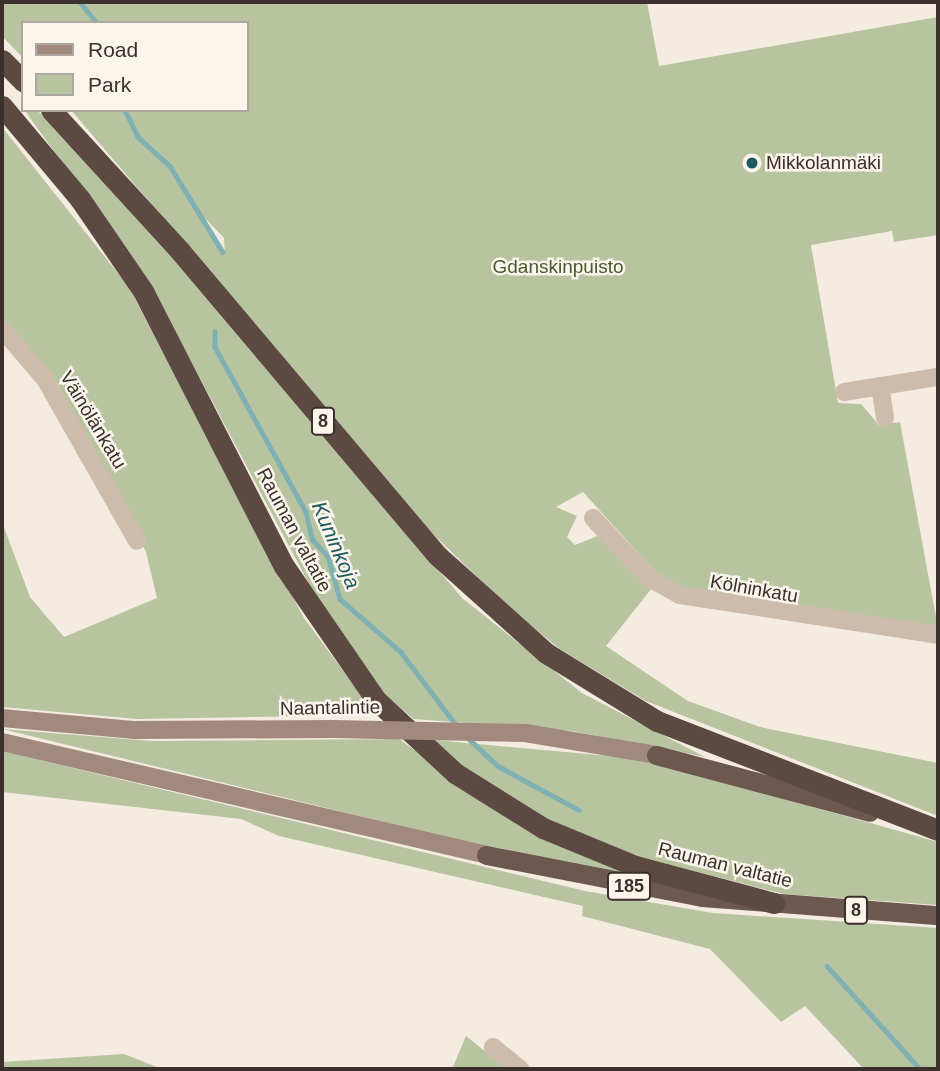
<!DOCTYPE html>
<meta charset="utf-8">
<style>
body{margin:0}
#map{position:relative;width:940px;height:1071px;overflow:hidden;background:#f4ebe1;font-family:Arial,sans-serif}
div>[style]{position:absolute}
.green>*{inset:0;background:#b8c4a0}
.stream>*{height:4.5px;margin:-2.25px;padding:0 2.25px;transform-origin:2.25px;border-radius:2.25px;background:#7fb0b2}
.minor>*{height:18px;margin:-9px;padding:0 9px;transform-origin:9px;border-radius:9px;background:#cdbbac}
.secondary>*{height:18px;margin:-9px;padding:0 9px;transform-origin:9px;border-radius:9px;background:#a18a7d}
.trunk>*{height:19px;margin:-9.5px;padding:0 9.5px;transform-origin:9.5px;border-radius:9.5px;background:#6c584f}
.motorway>*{height:21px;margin:-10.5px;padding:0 10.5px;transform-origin:10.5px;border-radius:10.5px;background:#5c4a42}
.secondary-bridge>*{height:18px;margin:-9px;padding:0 9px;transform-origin:9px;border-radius:9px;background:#a18a7d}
.dots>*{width:19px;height:19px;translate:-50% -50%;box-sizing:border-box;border:4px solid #fbf5ee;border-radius:50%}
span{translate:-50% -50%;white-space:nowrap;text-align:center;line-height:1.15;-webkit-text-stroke:5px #fbf5ee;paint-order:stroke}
.shield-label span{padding:2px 5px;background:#fbf5ee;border:2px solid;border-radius:5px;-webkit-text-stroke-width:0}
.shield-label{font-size:18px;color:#3b302b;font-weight:700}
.poi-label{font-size:19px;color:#3b302b}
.left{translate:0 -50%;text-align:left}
.park-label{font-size:19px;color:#4a5a2e}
.street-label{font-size:19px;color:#3b302b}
.water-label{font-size:21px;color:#1f5a5e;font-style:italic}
.frame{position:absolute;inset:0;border:4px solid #3b302b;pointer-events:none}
.legend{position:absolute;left:21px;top:21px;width:228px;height:91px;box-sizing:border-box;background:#fbf5ee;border:2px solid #aea6a0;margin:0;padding:9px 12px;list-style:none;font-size:21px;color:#3b302b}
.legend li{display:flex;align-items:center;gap:14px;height:35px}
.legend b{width:35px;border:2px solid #aea6a0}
</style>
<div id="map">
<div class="green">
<i style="clip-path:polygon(evenodd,2px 2px,647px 2px,659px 66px,938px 17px,938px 235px,894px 242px,892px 231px,811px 245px,838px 403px,861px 404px,879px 425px,900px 422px,938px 628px,668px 586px,583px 492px,556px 507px,577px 516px,567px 537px,575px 545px,600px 535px,652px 588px,606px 646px,688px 701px,760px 727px,938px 763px,938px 816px,646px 701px,560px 649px,511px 610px,433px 534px,71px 110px,247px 110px,247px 23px,23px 23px,23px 58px,2px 36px,2px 2px,190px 203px,224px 238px,225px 256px,205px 220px,190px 203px)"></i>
<i style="clip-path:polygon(37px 110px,164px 247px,462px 598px,582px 693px,705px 757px,572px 731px,414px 719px,383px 694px,323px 610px,150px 284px,25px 111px)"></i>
<i style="clip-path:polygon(2px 127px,128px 286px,304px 618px,376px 715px,137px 719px,2px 707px,2px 522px,30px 597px,64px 637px,157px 598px,146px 552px,50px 374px,2px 319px)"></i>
<i style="clip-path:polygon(2px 729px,152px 741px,399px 739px,521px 827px,637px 876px,577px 869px)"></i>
<i style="clip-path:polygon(424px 739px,642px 759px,938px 842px,938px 905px,784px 894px,611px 850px,520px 806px)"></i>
<i style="clip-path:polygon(2px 751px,585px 891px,713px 913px,938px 928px,938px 1069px,863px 1068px,805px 1006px,781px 1022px,710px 949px,582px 916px,583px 906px,279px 836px,241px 819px,2px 792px)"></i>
<i style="clip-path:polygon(466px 1036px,507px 1069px,452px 1069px)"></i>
<i style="clip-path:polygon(124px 1054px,162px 1069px,2px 1069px,2px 1062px)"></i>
</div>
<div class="stream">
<i style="left:80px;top:2px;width:27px;rotate:51deg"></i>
<i style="left:125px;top:110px;width:30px;rotate:64deg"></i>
<i style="left:138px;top:137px;width:43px;rotate:42.2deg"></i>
<i style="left:170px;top:166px;width:101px;rotate:58.4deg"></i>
<i style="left:215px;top:331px;width:16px;rotate:90deg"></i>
<i style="left:215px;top:347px;width:188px;rotate:61.1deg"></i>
<i style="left:306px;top:512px;width:28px;rotate:77deg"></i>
<i style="left:312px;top:539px;width:23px;rotate:47deg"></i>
<i style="left:328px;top:556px;width:45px;rotate:74.4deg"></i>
<i style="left:340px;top:599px;width:81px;rotate:41deg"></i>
<i style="left:401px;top:652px;width:93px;rotate:52.9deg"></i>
<i style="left:468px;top:738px;width:41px;rotate:43deg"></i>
<i style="left:498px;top:766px;width:92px;rotate:28.5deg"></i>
<i style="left:827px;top:966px;width:139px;rotate:47.9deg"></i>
</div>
<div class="minor">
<i style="left:2px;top:329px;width:66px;rotate:49.3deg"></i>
<i style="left:45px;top:379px;width:186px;rotate:60.4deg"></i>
<i style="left:880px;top:386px;width:32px;rotate:81deg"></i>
<i style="left:844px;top:392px;width:95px;rotate:-9.1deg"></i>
<i style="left:593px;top:518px;width:82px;rotate:47deg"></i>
<i style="left:649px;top:578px;width:35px;rotate:29deg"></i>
<i style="left:680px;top:595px;width:261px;rotate:8.8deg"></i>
<i style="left:493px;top:1047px;width:35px;rotate:39deg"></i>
</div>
<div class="secondary">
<i style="left:2px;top:718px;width:134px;rotate:5.2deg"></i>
<i style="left:135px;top:730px;width:198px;rotate:-0.3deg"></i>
<i style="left:525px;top:733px;width:133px;rotate:9.5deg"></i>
<i style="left:2px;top:742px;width:497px;rotate:13.1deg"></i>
</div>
<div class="trunk">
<i style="left:656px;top:755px;width:221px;rotate:14.9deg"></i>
<i style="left:486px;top:855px;width:220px;rotate:11deg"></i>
<i style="left:702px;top:897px;width:237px;rotate:4.4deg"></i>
</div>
<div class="motorway">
<i style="left:2px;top:60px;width:30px;rotate:45deg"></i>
<i style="left:2px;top:106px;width:121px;rotate:50deg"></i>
<i style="left:80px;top:199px;width:112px;rotate:55.6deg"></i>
<i style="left:143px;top:291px;width:309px;rotate:62.9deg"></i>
<i style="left:284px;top:566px;width:163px;rotate:55.5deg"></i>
<i style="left:376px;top:700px;width:108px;rotate:42.7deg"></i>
<i style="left:455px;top:773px;width:104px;rotate:32deg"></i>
<i style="left:543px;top:828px;width:100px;rotate:22.4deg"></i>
<i style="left:635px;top:866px;width:144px;rotate:14.9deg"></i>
<i style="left:51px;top:110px;width:191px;rotate:47.5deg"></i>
<i style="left:180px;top:251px;width:399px;rotate:49.8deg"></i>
<i style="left:438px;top:556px;width:145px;rotate:41.9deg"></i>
<i style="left:546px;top:653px;width:130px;rotate:31.5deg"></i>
<i style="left:657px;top:721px;width:301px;rotate:21.2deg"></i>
</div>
<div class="secondary-bridge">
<i style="left:333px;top:729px;width:192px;rotate:1.2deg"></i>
</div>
<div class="dots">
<i style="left:752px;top:163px;background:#1f5a5e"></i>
</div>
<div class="shield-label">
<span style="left:323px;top:421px">8</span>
<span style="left:629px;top:886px">185</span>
<span style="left:856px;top:910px">8</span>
</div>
<div class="poi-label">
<span class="left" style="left:766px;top:163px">Mikkolanmäki</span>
</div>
<div class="park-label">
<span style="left:558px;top:267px">Gdanskinpuisto</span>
</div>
<div class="street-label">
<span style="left:93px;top:420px;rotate:59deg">Väinölänkatu</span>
<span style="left:294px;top:530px;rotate:62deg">Rauman valtatie</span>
<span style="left:754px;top:589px;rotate:10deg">Kölninkatu</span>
<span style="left:330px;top:708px;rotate:-1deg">Naantalintie</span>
<span style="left:725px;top:865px;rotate:14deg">Rauman valtatie</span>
</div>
<div class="water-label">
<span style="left:336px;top:545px;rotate:67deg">Kuninkoja</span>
</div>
<div class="frame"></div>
<ul class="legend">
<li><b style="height:9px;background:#a18a7d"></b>Road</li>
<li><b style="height:19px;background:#b8c4a0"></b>Park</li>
</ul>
</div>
